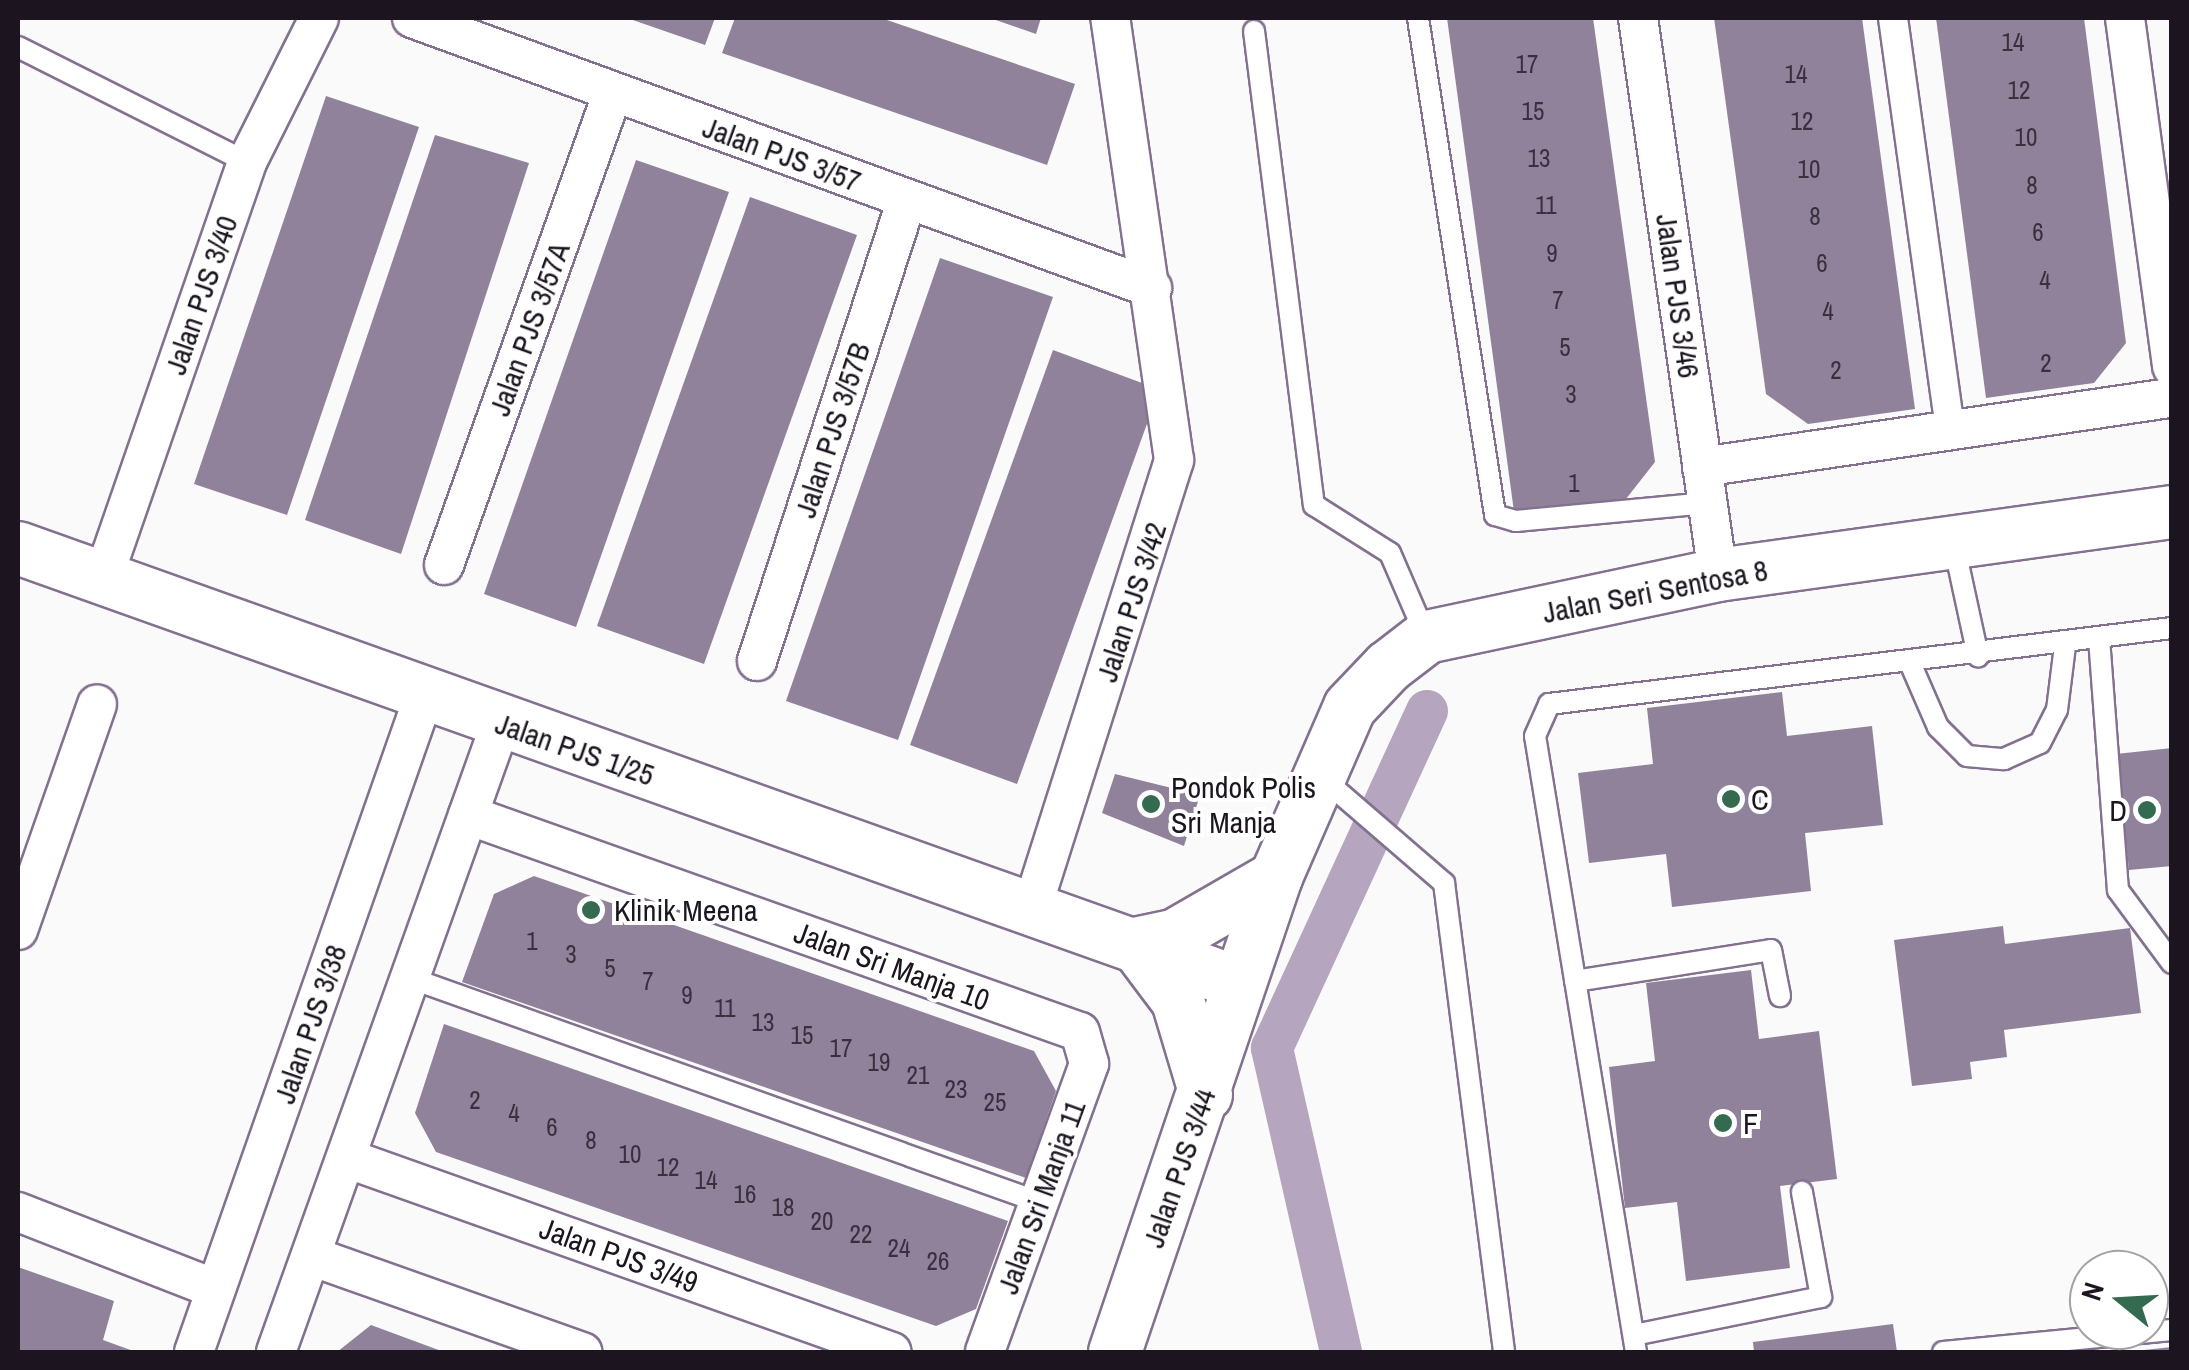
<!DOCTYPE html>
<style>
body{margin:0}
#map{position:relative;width:2189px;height:1370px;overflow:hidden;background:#fafafa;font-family:"Archivo Narrow",sans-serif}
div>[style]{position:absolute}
.canal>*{height:42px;margin:-21px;padding:0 21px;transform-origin:21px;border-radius:21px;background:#b5a5bf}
.building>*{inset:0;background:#91829b}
.roads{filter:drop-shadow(2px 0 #83718f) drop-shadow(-2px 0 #83718f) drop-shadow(0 2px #83718f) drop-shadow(0 -2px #83718f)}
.service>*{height:20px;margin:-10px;padding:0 10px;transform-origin:10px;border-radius:10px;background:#fff}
.pedestrian>*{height:28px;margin:-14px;padding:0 14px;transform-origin:14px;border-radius:14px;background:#fff}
.minor>*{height:38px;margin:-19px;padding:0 19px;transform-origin:19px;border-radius:19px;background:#fff}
.secondary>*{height:52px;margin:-26px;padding:0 26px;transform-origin:26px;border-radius:26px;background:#fff}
.dots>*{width:28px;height:28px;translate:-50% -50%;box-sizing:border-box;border:5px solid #fff;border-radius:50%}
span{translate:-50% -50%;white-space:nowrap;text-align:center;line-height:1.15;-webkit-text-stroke:8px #fff;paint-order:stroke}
.number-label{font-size:25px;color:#39303f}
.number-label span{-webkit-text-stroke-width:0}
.street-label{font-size:30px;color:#1c1520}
.poi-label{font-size:30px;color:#1c1520}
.left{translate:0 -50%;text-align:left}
.right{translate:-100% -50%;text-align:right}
.frame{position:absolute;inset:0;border:20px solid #1c1520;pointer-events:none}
.north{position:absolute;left:2069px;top:1250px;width:100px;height:100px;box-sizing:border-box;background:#fff;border:2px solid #a4a1a6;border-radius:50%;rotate:288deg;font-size:28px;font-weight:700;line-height:40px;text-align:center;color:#1c1520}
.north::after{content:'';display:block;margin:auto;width:35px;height:45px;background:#336a50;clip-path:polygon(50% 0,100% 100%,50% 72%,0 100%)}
</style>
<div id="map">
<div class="canal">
<i style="left:1341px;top:1352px;width:312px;rotate:-102.8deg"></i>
<i style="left:1272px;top:1048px;width:371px;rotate:-65.3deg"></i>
</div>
<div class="building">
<i style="clip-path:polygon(627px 18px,715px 18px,705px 45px)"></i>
<i style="clip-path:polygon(735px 18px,881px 18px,1075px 84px,1047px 165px,722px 53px)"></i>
<i style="clip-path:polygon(990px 18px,1041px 18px,1036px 34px)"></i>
<i style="clip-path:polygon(1447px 18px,1593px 18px,1655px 462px,1622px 504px,1515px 519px)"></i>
<i style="clip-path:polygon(1714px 18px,1862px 18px,1915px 409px,1808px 424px,1766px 394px)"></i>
<i style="clip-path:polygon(1936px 18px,2084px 18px,2126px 343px,2094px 383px,1986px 398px)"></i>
<i style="clip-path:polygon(326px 96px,419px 127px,287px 515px,194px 484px)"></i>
<i style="clip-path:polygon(435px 135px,529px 163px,401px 554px,305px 520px)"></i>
<i style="clip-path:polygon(636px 160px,729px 192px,576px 627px,484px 594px)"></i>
<i style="clip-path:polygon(750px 197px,857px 235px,704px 664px,597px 626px)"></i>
<i style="clip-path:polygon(940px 258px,1053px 297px,898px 740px,786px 701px)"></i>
<i style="clip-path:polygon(1053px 350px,1142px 383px,1148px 421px,1017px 784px,910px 745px)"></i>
<i style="clip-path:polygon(1782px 692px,1787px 736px,1872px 726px,1883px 825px,1805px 833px,1811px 891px,1672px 907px,1666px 854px,1589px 863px,1578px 773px,1653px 764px,1647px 708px)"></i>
<i style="clip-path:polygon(2172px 748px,2172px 866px,2129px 870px,2116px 754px)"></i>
<i style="clip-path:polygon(1115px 774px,1200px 795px,1184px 846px,1102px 813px)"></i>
<i style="clip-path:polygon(534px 876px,1034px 1051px,1056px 1091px,1026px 1178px,462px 982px,494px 894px)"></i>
<i style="clip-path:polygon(2003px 926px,2005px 944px,2130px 928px,2141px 1013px,2004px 1030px,2007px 1057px,1970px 1062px,1972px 1079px,1912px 1086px,1894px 940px)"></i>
<i style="clip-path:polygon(1751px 970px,1759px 1039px,1819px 1031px,1837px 1179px,1780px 1186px,1790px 1268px,1686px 1281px,1677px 1202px,1625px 1208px,1609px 1067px,1655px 1061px,1646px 983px)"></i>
<i style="clip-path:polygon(444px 1024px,1008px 1221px,976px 1309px,936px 1326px,436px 1152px,415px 1113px)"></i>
<i style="clip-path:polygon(18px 1267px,114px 1301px,103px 1340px,136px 1352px,18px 1352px)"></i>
<i style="clip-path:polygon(1893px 1324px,1897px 1352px,1754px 1352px,1753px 1342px)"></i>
<i style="clip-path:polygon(371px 1325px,444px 1352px,337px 1352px)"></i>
<i style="clip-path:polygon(2172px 1347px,2172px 1352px,2144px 1352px,2144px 1350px)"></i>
</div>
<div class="roads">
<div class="service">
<i style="left:1418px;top:18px;width:503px;rotate:81.19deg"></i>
<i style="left:1495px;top:515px;width:22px;rotate:16deg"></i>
<i style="left:1516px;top:521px;width:192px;rotate:-5.4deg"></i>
<i style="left:1254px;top:31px;width:478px;rotate:82.8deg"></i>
<i style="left:1314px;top:505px;width:90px;rotate:32.3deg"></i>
<i style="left:1390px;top:553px;width:90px;rotate:66.6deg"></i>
<i style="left:18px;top:47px;width:256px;rotate:26.7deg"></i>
<i style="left:1954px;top:545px;width:114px;rotate:77.8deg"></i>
<i style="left:2099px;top:638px;width:253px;rotate:85.7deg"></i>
<i style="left:2118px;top:890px;width:91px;rotate:53.5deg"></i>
<i style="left:1911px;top:665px;width:68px;rotate:66.5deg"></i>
<i style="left:1938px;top:727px;width:41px;rotate:45deg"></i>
<i style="left:1967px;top:756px;width:37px;rotate:5deg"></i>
<i style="left:2004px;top:759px;width:39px;rotate:-24deg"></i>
<i style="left:2040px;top:743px;width:37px;rotate:-63deg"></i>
<i style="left:2057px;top:710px;width:64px;rotate:-82.9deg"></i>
<i style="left:1320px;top:776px;width:164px;rotate:40.8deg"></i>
<i style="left:1444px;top:883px;width:473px;rotate:82.7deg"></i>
<i style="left:410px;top:978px;width:668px;rotate:19.6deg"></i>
<i style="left:1575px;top:981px;width:198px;rotate:-9deg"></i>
<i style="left:1771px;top:950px;width:47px;rotate:78.9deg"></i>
<i style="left:1634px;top:1335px;width:191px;rotate:-11.5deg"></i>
<i style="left:1821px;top:1297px;width:107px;rotate:-100.3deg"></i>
<i style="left:1636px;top:1352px;width:624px;rotate:-99.31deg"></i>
<i style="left:1535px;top:736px;width:35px;rotate:-66deg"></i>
<i style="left:1549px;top:704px;width:628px;rotate:-6.96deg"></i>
<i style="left:1943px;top:1352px;width:230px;rotate:-5.5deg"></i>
</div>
<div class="pedestrian">
<i style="left:1893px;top:18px;width:417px;rotate:82.1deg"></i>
</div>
<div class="minor">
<i style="left:412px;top:18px;width:788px;rotate:20.05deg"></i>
<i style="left:1638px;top:18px;width:563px;rotate:81.83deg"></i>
<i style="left:2125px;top:18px;width:352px;rotate:82.3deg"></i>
<i style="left:1702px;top:467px;width:475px;rotate:-8.4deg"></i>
<i style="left:444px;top:565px;width:502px;rotate:-70.34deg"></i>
<i style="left:102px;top:581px;width:443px;rotate:-70.9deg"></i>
<i style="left:247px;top:162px;width:161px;rotate:-63.4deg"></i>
<i style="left:757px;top:661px;width:486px;rotate:-72deg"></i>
<i style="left:468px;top:815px;width:649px;rotate:19.52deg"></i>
<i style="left:1080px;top:1032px;width:33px;rotate:74deg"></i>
<i style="left:1089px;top:1064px;width:306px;rotate:109.9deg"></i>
<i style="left:1032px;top:908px;width:470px;rotate:-72.4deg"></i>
<i style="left:1174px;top:460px;width:447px;rotate:-98.2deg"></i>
<i style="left:18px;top:930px;width:239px;rotate:-70.7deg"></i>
<i style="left:346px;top:1158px;width:579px;rotate:19.56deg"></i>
<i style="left:18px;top:1212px;width:212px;rotate:21.3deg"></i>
<i style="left:311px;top:1256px;width:288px;rotate:19.5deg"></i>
<i style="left:194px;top:1352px;width:695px;rotate:-70.68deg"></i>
<i style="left:276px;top:1352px;width:668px;rotate:-70.32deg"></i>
</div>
<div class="secondary">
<i style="left:18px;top:548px;width:1295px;rotate:19.62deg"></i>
<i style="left:1135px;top:944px;width:40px;rotate:-12deg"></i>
<i style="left:1174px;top:936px;width:118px;rotate:-30deg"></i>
<i style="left:1136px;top:945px;width:70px;rotate:53.1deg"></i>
<i style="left:1178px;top:1001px;width:98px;rotate:73.4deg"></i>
<i style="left:1115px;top:1352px;width:502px;rotate:-71.28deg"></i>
<i style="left:1276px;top:877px;width:185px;rotate:-66.5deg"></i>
<i style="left:1350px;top:707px;width:55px;rotate:-46.5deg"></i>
<i style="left:1388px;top:667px;width:49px;rotate:-37.6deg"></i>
<i style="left:1427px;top:637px;width:298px;rotate:-12deg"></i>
<i style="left:1718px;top:575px;width:458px;rotate:-7.9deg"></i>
</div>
</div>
<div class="dots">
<i style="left:1731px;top:799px;background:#336a50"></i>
<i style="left:1151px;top:804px;background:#336a50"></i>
<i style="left:2147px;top:810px;background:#336a50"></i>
<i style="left:591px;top:910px;background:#336a50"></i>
<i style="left:1723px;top:1123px;background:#336a50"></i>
</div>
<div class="number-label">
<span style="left:2013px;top:42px">14</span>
<span style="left:1527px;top:64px">17</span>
<span style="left:1796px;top:74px">14</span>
<span style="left:2019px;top:90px">12</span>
<span style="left:1533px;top:111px">15</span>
<span style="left:1802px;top:121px">12</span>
<span style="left:2026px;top:137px">10</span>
<span style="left:1539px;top:158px">13</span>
<span style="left:1809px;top:169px">10</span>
<span style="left:2032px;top:185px">8</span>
<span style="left:1546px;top:205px">11</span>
<span style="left:1815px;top:216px">8</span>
<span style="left:2038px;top:232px">6</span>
<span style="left:1552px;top:253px">9</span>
<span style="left:1822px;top:263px">6</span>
<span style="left:2045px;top:280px">4</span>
<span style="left:1558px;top:300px">7</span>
<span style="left:1828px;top:311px">4</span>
<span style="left:1565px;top:347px">5</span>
<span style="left:2046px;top:363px">2</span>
<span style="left:1836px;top:370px">2</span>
<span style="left:1571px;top:394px">3</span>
<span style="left:1574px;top:483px">1</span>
<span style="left:532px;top:941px">1</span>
<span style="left:571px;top:954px">3</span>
<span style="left:610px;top:968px">5</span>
<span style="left:648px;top:981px">7</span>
<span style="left:687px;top:995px">9</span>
<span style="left:725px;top:1008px">11</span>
<span style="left:763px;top:1022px">13</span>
<span style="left:802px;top:1035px">15</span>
<span style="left:841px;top:1048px">17</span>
<span style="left:879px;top:1062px">19</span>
<span style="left:918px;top:1075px">21</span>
<span style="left:956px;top:1089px">23</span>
<span style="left:475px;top:1100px">2</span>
<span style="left:995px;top:1102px">25</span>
<span style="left:514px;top:1113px">4</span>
<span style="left:552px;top:1127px">6</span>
<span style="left:591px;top:1140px">8</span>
<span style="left:630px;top:1154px">10</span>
<span style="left:668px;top:1167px">12</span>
<span style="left:706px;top:1180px">14</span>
<span style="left:745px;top:1194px">16</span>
<span style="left:783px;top:1207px">18</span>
<span style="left:822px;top:1221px">20</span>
<span style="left:861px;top:1234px">22</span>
<span style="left:899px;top:1248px">24</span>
<span style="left:938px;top:1261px">26</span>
</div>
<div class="street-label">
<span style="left:782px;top:154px;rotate:20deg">Jalan PJS 3/57</span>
<span style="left:201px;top:295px;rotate:-71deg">Jalan PJS 3/40</span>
<span style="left:1678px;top:296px;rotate:82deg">Jalan PJS 3/46</span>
<span style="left:529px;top:329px;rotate:-70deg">Jalan PJS 3/57A</span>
<span style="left:832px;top:430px;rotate:-72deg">Jalan PJS 3/57B</span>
<span style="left:1655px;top:591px;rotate:-11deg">Jalan Seri Sentosa 8</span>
<span style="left:1131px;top:602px;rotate:-72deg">Jalan PJS 3/42</span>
<span style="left:575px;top:749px;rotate:19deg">Jalan PJS 1/25</span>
<span style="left:892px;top:966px;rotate:20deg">Jalan Sri Manja 10</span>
<span style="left:310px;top:1024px;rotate:-71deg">Jalan PJS 3/38</span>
<span style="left:1179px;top:1168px;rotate:-71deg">Jalan PJS 3/44</span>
<span style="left:1041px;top:1197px;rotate:-70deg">Jalan Sri Manja 11</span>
<span style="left:619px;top:1255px;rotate:20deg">Jalan PJS 3/49</span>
</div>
<div class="poi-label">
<span class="left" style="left:1171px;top:804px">Pondok Polis<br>Sri Manja</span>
<span class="left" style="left:1751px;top:799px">C</span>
<span class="right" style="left:2127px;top:810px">D</span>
<span class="left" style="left:614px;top:910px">Klinik Meena</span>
<span class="left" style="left:1743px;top:1123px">F</span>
</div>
<div class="frame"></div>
<div class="north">N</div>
</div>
